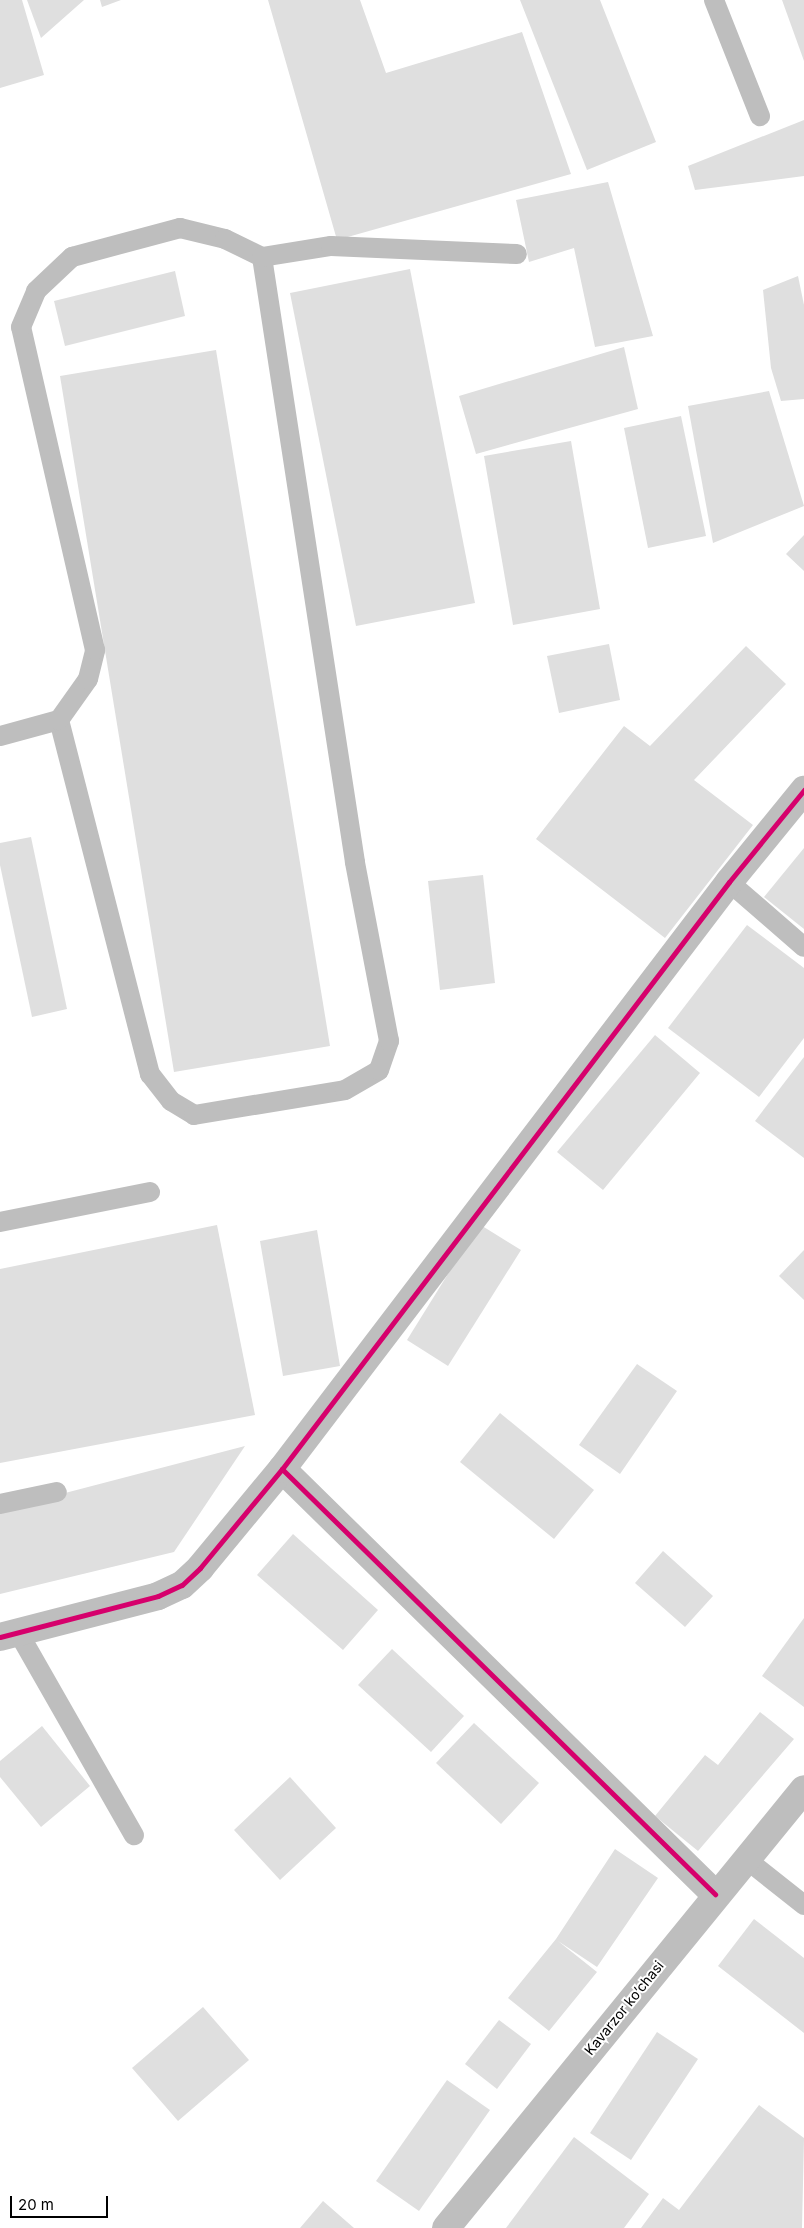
<!DOCTYPE html>
<meta charset="utf-8">
<style>
body{margin:0}
#map{position:relative;width:804px;height:2228px;overflow:hidden;background:#fff;font-family:Inter,sans-serif}
div>[style]{position:absolute}
.building>*{inset:0;background:#dfdfdf}
.service>*{height:20px;margin:-10px;padding:0 10px;transform-origin:10px;border-radius:10px;background:#bebebe}
.minor>*{height:28px;margin:-14px;padding:0 14px;transform-origin:14px;border-radius:14px;background:#bebebe}
.cycleway>*{height:5px;margin:-2.5px;padding:0 2.5px;transform-origin:2.5px;border-radius:2.5px;background:#d6006c}
span{translate:-50% -50%;white-space:nowrap;text-align:center;line-height:1.15;-webkit-text-stroke:4px #fff;paint-order:stroke}
.street-label{font-size:14px;color:#000}
.scale{position:absolute;left:10px;top:2196px;width:98px;height:22px;box-sizing:border-box;border:2px solid #000;border-top:0;padding-left:6px;font-size:15px;line-height:18px;white-space:nowrap;color:#000;-webkit-text-stroke:4px #fff;paint-order:stroke}
</style>
<div id="map">
<div class="building">
<i style="clip-path:polygon(0 0,22px 0,44px 75px,0 88px)"></i>
<i style="clip-path:polygon(27px 0,84px 0,41px 38px)"></i>
<i style="clip-path:polygon(100px 0,121px 0,102px 7px)"></i>
<i style="clip-path:polygon(268px 0,360px 0,386px 73px,522px 32px,571px 174px,337px 240px)"></i>
<i style="clip-path:polygon(520px 0,600px 0,656px 142px,587px 170px)"></i>
<i style="clip-path:polygon(782px 0,804px 0,804px 61px)"></i>
<i style="clip-path:polygon(804px 120px,804px 176px,695px 190px,688px 166px)"></i>
<i style="clip-path:polygon(608px 182px,653px 336px,595px 347px,574px 248px,529px 262px,516px 200px)"></i>
<i style="clip-path:polygon(410px 269px,475px 603px,356px 626px,290px 293px)"></i>
<i style="clip-path:polygon(175px 271px,185px 316px,65px 346px,54px 301px)"></i>
<i style="clip-path:polygon(798px 276px,804px 305px,804px 399px,781px 401px,771px 368px,763px 290px)"></i>
<i style="clip-path:polygon(624px 347px,638px 409px,476px 454px,459px 396px)"></i>
<i style="clip-path:polygon(216px 350px,330px 1046px,174px 1072px,60px 376px)"></i>
<i style="clip-path:polygon(769px 391px,804px 506px,713px 543px,688px 406px)"></i>
<i style="clip-path:polygon(681px 416px,706px 536px,648px 548px,624px 428px)"></i>
<i style="clip-path:polygon(571px 441px,600px 609px,513px 625px,484px 456px)"></i>
<i style="clip-path:polygon(804px 535px,804px 571px,786px 554px)"></i>
<i style="clip-path:polygon(609px 644px,620px 700px,559px 713px,547px 656px)"></i>
<i style="clip-path:polygon(746px 646px,786px 684px,694px 780px,753px 825px,665px 938px,536px 839px,624px 726px,650px 746px)"></i>
<i style="clip-path:polygon(31px 837px,67px 1009px,32px 1017px,0 865px,0 843px)"></i>
<i style="clip-path:polygon(804px 848px,804px 929px,764px 897px)"></i>
<i style="clip-path:polygon(483px 875px,495px 983px,440px 990px,428px 881px)"></i>
<i style="clip-path:polygon(747px 925px,804px 968px,804px 1038px,759px 1097px,668px 1028px)"></i>
<i style="clip-path:polygon(655px 1035px,700px 1073px,603px 1190px,557px 1152px)"></i>
<i style="clip-path:polygon(804px 1057px,804px 1158px,755px 1121px)"></i>
<i style="clip-path:polygon(479px 1224px,521px 1250px,448px 1366px,407px 1340px)"></i>
<i style="clip-path:polygon(217px 1225px,255px 1415px,0 1463px,0 1269px)"></i>
<i style="clip-path:polygon(317px 1230px,340px 1366px,283px 1376px,260px 1241px)"></i>
<i style="clip-path:polygon(804px 1250px,804px 1300px,779px 1276px)"></i>
<i style="clip-path:polygon(637px 1364px,677px 1391px,620px 1474px,579px 1445px)"></i>
<i style="clip-path:polygon(500px 1413px,594px 1490px,554px 1539px,460px 1462px)"></i>
<i style="clip-path:polygon(245px 1446px,174px 1552px,0 1594px,0 1510px)"></i>
<i style="clip-path:polygon(293px 1534px,378px 1610px,343px 1650px,257px 1575px)"></i>
<i style="clip-path:polygon(663px 1551px,713px 1596px,685px 1627px,635px 1583px)"></i>
<i style="clip-path:polygon(804px 1618px,804px 1707px,762px 1676px)"></i>
<i style="clip-path:polygon(392px 1649px,464px 1716px,431px 1752px,358px 1685px)"></i>
<i style="clip-path:polygon(760px 1712px,794px 1739px,698px 1851px,655px 1816px,705px 1755px,718px 1765px)"></i>
<i style="clip-path:polygon(474px 1723px,539px 1783px,501px 1824px,436px 1763px)"></i>
<i style="clip-path:polygon(42px 1726px,90px 1786px,41px 1827px,0 1777px,0 1761px)"></i>
<i style="clip-path:polygon(290px 1777px,336px 1828px,280px 1880px,234px 1830px)"></i>
<i style="clip-path:polygon(615px 1849px,658px 1878px,597px 1967px,558px 1941px,597px 1972px,549px 2031px,508px 1998px,556px 1939px)"></i>
<i style="clip-path:polygon(754px 1919px,804px 1958px,804px 2033px,718px 1966px)"></i>
<i style="clip-path:polygon(203px 2007px,249px 2060px,178px 2121px,132px 2068px)"></i>
<i style="clip-path:polygon(499px 2020px,531px 2044px,497px 2089px,465px 2064px)"></i>
<i style="clip-path:polygon(657px 2032px,698px 2059px,631px 2160px,590px 2133px)"></i>
<i style="clip-path:polygon(447px 2080px,490px 2110px,419px 2211px,376px 2181px)"></i>
<i style="clip-path:polygon(759px 2105px,804px 2138px,802px 2228px,641px 2228px,663px 2198px,679px 2210px)"></i>
<i style="clip-path:polygon(574px 2137px,649px 2194px,624px 2228px,506px 2228px)"></i>
<i style="clip-path:polygon(323px 2201px,354px 2228px,300px 2228px)"></i>
</div>
<div class="service">
<i style="left:714px;top:0;width:125px;rotate:68.4deg"></i>
<i style="left:59px;top:720px;width:366px;rotate:75.6deg"></i>
<i style="left:150px;top:1074px;width:34px;rotate:52deg"></i>
<i style="left:171px;top:1101px;width:27px;rotate:31deg"></i>
<i style="left:194px;top:1115px;width:153px;rotate:-9.4deg"></i>
<i style="left:345px;top:1090px;width:39px;rotate:-30deg"></i>
<i style="left:379px;top:1070px;width:31px;rotate:-71deg"></i>
<i style="left:389px;top:1041px;width:182px;rotate:-100.8deg"></i>
<i style="left:355px;top:862px;width:612px;rotate:-98.74deg"></i>
<i style="left:0;top:736px;width:61px;rotate:-15.2deg"></i>
<i style="left:59px;top:720px;width:50px;rotate:-54.7deg"></i>
<i style="left:88px;top:679px;width:30px;rotate:-76deg"></i>
<i style="left:95px;top:650px;width:331px;rotate:-102.9deg"></i>
<i style="left:21px;top:327px;width:39px;rotate:-67deg"></i>
<i style="left:36px;top:291px;width:50px;rotate:-43.4deg"></i>
<i style="left:72px;top:257px;width:112px;rotate:-15deg"></i>
<i style="left:180px;top:228px;width:46px;rotate:13.7deg"></i>
<i style="left:225px;top:239px;width:41px;rotate:25.9deg"></i>
<i style="left:262px;top:257px;width:70px;rotate:-9.1deg"></i>
<i style="left:331px;top:246px;width:186px;rotate:2.5deg"></i>
<i style="left:729px;top:882px;width:99px;rotate:40.9deg"></i>
<i style="left:0;top:1222px;width:153px;rotate:-11.3deg"></i>
<i style="left:0;top:1504px;width:58px;rotate:-11.9deg"></i>
<i style="left:18px;top:1632px;width:234px;rotate:60.3deg"></i>
<i style="left:746px;top:1859px;width:74px;rotate:38.4deg"></i>
</div>
<div class="minor">
<i style="left:282px;top:1469px;width:607px;rotate:44.47deg"></i>
<i style="left:0;top:1637px;width:163px;rotate:-14.5deg"></i>
<i style="left:158px;top:1596px;width:26px;rotate:-25deg"></i>
<i style="left:182px;top:1585px;width:25px;rotate:-43deg"></i>
<i style="left:200px;top:1568px;width:129px;rotate:-50.4deg"></i>
<i style="left:282px;top:1469px;width:738px;rotate:-52.71deg"></i>
<i style="left:729px;top:882px;width:119px;rotate:-50.8deg"></i>
<i style="left:446px;top:2228px;width:566px;rotate:-50.8deg"></i>
</div>
<div class="cycleway">
<i style="left:282px;top:1469px;width:607px;rotate:44.47deg"></i>
<i style="left:0;top:1637px;width:163px;rotate:-14.5deg"></i>
<i style="left:158px;top:1596px;width:26px;rotate:-25deg"></i>
<i style="left:182px;top:1585px;width:25px;rotate:-43deg"></i>
<i style="left:200px;top:1568px;width:129px;rotate:-50.4deg"></i>
<i style="left:282px;top:1469px;width:738px;rotate:-52.71deg"></i>
<i style="left:729px;top:882px;width:119px;rotate:-50.8deg"></i>
</div>
<div class="street-label">
<span style="left:624px;top:2008px;rotate:-51deg">Kavarzor ko’chasi</span>
</div>
<div class="scale">20 m</div>
</div>
